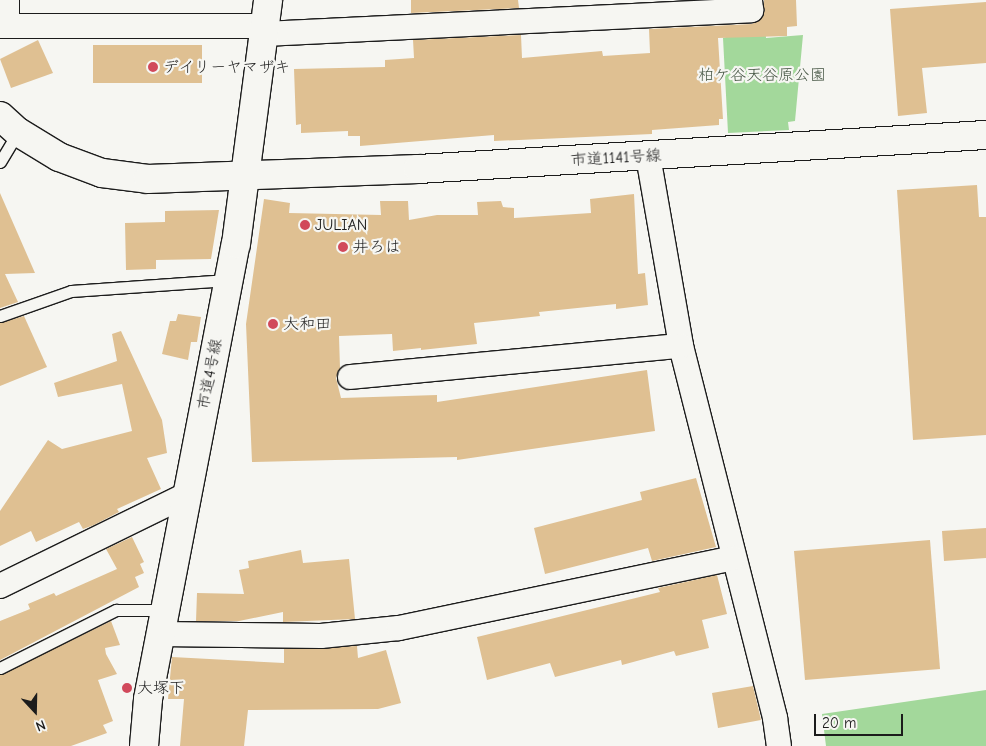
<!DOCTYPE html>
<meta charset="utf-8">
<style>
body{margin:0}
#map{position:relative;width:986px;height:746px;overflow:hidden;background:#f6f6f2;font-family:"Comic Neue","Klee One",sans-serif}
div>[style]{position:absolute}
.green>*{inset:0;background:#a3d89b}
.building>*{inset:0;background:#dfc092}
.roads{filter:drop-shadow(1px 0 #1c1c1c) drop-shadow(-1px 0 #1c1c1c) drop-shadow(0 1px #1c1c1c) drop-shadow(0 -1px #1c1c1c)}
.service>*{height:11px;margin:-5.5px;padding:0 5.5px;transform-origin:5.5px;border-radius:5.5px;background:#f6f6f2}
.minor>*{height:24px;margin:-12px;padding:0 12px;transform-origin:12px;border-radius:12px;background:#f6f6f2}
.tertiary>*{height:28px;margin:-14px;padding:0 14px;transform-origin:14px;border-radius:14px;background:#f6f6f2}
.dots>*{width:14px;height:14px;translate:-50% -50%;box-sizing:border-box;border:2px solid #f6f6f2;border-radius:50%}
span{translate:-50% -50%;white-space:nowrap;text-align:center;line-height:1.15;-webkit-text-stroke:4.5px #f6f6f2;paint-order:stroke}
.poi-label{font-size:16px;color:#1c1c1c}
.left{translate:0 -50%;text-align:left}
.park-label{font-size:16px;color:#445442}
.street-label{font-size:16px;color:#1c1c1c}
.north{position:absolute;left:10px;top:686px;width:50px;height:50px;-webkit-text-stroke:4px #f6f6f2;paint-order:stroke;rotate:159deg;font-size:14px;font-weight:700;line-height:20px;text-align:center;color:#1c1c1c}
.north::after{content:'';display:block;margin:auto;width:18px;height:22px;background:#1c1c1c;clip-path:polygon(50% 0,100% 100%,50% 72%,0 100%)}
.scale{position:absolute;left:814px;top:714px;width:89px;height:22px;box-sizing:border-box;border:2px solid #1c1c1c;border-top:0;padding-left:6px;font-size:15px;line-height:18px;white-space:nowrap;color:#1c1c1c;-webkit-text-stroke:4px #f6f6f2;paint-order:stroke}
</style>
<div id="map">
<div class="green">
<i style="clip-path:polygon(765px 25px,766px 38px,803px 35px,795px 121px,788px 122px,789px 130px,728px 133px,723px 38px)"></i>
<i style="clip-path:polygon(986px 690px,986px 746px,826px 746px,822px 714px)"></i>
</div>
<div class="building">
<i style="clip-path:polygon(411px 0,518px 0,519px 8px,411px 13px)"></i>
<i style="clip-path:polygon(764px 0,796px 0,797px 26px,787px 27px,787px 36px,718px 38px,723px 119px,719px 119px,719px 125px,652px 130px,652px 134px,494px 141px,494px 135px,360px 146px,360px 136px,348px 136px,348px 131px,301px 133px,301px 124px,296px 125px,294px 69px,385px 67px,385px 60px,414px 58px,413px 40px,521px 35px,522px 58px,602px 51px,603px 56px,650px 53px,649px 29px,752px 24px,763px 16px)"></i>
<i style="clip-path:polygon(986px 2px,986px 63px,922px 68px,927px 113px,898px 116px,890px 9px)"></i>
<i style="clip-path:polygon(38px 40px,53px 73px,11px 88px,0 59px)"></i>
<i style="clip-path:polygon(93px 45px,202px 45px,202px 83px,93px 83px)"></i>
<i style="clip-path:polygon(977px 185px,979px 217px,986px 217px,986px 435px,913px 440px,897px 190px)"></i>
<i style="clip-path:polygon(0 193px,35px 273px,5px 274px,18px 302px,0 308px)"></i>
<i style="clip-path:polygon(634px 194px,638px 274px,645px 273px,648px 305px,616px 309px,616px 304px,539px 312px,540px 316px,474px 323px,477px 344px,421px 350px,421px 348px,393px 351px,392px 334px,339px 336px,340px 368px,336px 378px,341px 398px,437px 395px,437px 402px,647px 370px,655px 431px,457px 460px,457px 457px,252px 462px,246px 324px,264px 199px,290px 203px,289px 213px,381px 215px,380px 201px,408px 201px,409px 220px,437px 215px,478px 215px,477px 202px,501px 201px,503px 207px,514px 208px,514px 218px,591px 213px,590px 199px)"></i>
<i style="clip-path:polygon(219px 210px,211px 259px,156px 260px,156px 269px,126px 270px,125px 223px,165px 222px,165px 211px)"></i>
<i style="clip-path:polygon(178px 314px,201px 317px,197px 342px,191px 342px,188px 360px,162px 354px,170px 321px,176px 321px)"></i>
<i style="clip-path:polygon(24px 316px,47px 367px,0 386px,0 323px)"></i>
<i style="clip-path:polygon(121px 331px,162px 420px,167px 453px,147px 458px,161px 489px,117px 509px,119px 512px,94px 525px,83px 529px,79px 522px,36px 542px,31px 531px,0 546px,0 511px,48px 440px,62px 449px,132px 431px,122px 384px,58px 397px,54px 383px,117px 361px,112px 334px)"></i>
<i style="clip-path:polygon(696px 478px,716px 547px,652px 561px,648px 548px,545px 574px,534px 528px,642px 500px,640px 492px)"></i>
<i style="clip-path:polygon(986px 528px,986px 558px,944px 561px,942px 531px)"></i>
<i style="clip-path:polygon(132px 537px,144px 562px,140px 564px,144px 573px,135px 577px,139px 587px,0 660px,0 621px,30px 609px,28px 604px,54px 593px,56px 596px,117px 569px,106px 549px)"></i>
<i style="clip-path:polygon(930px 540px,940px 669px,805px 680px,794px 551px)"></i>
<i style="clip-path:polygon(301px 550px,303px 563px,349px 559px,355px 619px,283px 622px,283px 612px,239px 621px,196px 621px,197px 593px,244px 594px,239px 570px,249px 568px,248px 561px)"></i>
<i style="clip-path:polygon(717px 575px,727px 614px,702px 620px,709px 648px,676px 656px,674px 651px,622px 665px,621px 660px,555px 677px,550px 663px,487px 680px,477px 637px,660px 592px,658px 588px)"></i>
<i style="clip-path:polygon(111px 621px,120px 645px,105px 648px,106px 654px,117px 674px,98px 680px,113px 721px,103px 725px,107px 733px,71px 746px,0 746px,0 675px)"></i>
<i style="clip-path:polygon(357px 646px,358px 658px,386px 650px,401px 703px,378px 709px,248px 710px,244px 746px,180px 746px,184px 699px,168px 699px,172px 657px,284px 663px,284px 649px)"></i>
<i style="clip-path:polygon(753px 686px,761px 720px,718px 728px,712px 693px)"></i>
</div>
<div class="roads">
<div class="service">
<i style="left:0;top:162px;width:35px;rotate:-59deg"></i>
<i style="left:0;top:316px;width:75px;rotate:-19.4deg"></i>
<i style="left:71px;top:291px;width:157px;rotate:-4deg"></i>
<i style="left:0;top:668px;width:130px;rotate:-26.6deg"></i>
<i style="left:116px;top:610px;width:49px"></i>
</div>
<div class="minor">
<i style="left:0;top:26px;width:265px"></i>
<i style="left:7px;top:26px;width:26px;rotate:-90deg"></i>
<i style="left:264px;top:34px;width:488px;rotate:-2.8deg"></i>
<i style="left:751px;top:10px;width:10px;rotate:-96deg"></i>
<i style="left:648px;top:156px;width:193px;rotate:80.1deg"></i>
<i style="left:681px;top:346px;width:384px;rotate:75.8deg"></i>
<i style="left:775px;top:718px;width:28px;rotate:82deg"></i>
<i style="left:350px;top:377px;width:332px;rotate:-5.4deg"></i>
<i style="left:0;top:586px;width:207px;rotate:-26.1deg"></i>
<i style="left:160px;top:634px;width:161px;rotate:0.7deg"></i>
<i style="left:321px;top:636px;width:78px;rotate:-5.9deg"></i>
<i style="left:399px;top:628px;width:341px;rotate:-11.8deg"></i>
</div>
<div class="tertiary">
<i style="left:0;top:116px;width:24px;rotate:42deg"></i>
<i style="left:18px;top:132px;width:48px;rotate:31.4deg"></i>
<i style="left:59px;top:157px;width:46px;rotate:20.4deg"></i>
<i style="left:102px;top:173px;width:46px;rotate:7.4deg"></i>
<i style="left:148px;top:179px;width:270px;rotate:-2.1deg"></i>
<i style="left:418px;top:169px;width:569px;rotate:-3.43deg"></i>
<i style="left:144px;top:746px;width:47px;rotate:-85.1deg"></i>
<i style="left:148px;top:699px;width:463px;rotate:-79.1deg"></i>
<i style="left:236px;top:244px;width:246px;rotate:-82.5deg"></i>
</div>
</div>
<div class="dots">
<i style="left:153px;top:67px;background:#d1495b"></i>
<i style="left:305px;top:225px;background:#d1495b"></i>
<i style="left:343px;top:247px;background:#d1495b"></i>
<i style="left:273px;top:324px;background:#d1495b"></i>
<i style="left:127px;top:688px;background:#d1495b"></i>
</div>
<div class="poi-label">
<span class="left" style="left:163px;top:67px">デイリーヤマザキ</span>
<span class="left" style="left:315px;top:225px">JULIAN</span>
<span class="left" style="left:353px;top:247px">井ろは</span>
<span class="left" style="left:283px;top:324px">大和田</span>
<span class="left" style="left:137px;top:688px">大塚下</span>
</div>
<div class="park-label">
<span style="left:762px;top:75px">柏ケ谷天谷原公園</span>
</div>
<div class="street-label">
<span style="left:616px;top:158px;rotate:-3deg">市道1141号線</span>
<span style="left:210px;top:374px;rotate:-79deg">市道4号線</span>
</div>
<div class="north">N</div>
<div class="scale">20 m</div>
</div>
